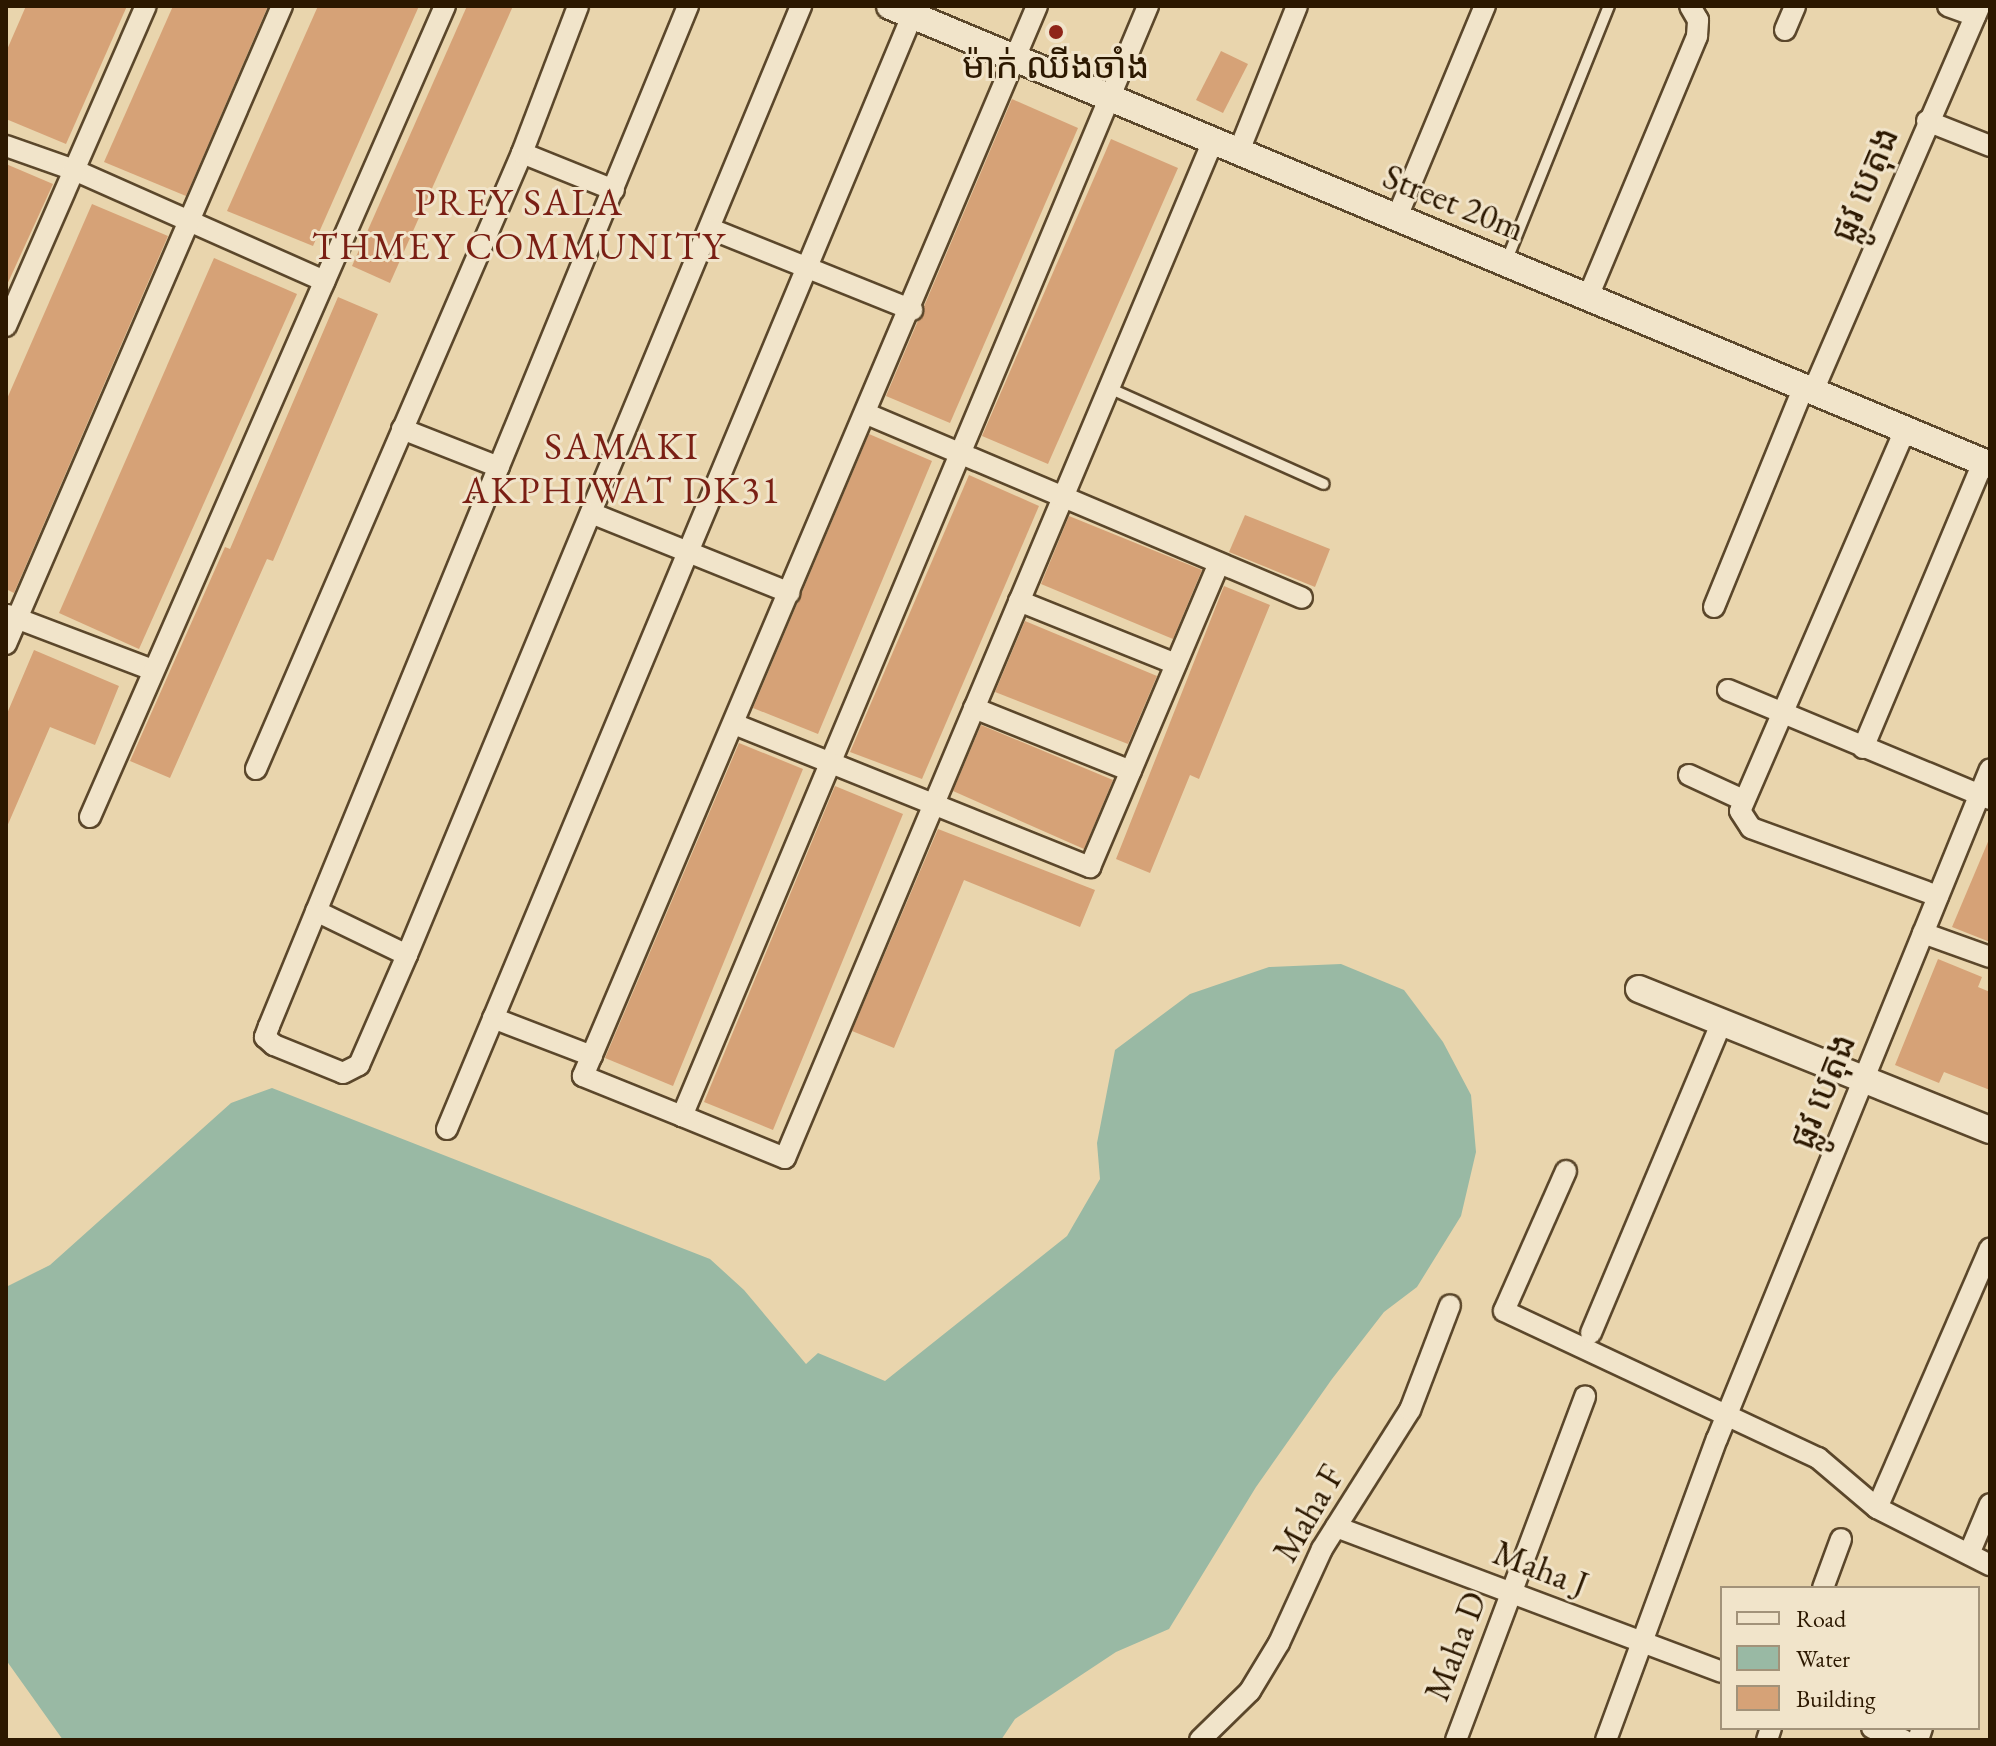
<!DOCTYPE html>
<meta charset="utf-8">
<style>
body{margin:0}
#map{position:relative;width:1996px;height:1746px;overflow:hidden;background:#e9d5ad;font-family:"EB Garamond","Noto Sans Khmer",serif}
div>[style]{position:absolute}
.water>*{inset:0;background:#99b9a4}
.building>*{inset:0;background:#d6a277}
.roads{filter:drop-shadow(2px 0 #5b472b) drop-shadow(-2px 0 #5b472b) drop-shadow(0 2px #5b472b) drop-shadow(0 -2px #5b472b)}
.service>*{height:10px;margin:-5px;padding:0 5px;transform-origin:5px;border-radius:5px;background:#f1e4ca}
.minor>*{height:20px;margin:-10px;padding:0 10px;transform-origin:10px;border-radius:10px;background:#f1e4ca}
.tertiary>*{height:26px;margin:-13px;padding:0 13px;transform-origin:13px;border-radius:13px;background:#f1e4ca}
.dots>*{width:22px;height:22px;translate:-50% -50%;box-sizing:border-box;border:4px solid #f1e4ca;border-radius:50%}
span{translate:-50% -50%;white-space:nowrap;text-align:center;line-height:1.15;-webkit-text-stroke:6px #f1e4ca;paint-order:stroke}
.poi-label{font-size:36px;color:#2c1800}
.street-label{font-size:36px;color:#2c1800}
.neighbourhood-label{font-size:38px;color:#7a1f14;letter-spacing:2px}
.frame{position:absolute;inset:0;border:8px solid #2c1800;pointer-events:none}
.legend{position:absolute;left:1720px;top:1586px;width:260px;height:144px;box-sizing:border-box;background:#f1e4ca;border:2px solid #a29279;margin:0;padding:10px 14px;list-style:none;font-size:24px;color:#2c1800}
.legend li{display:flex;align-items:center;gap:16px;height:40px}
.legend b{width:40px;border:2px solid #a29279}
</style>
<div id="map">
<div class="water">
<i style="clip-path:polygon(1341px 964px,1404px 990px,1443px 1042px,1471px 1095px,1476px 1152px,1461px 1216px,1417px 1287px,1384px 1312px,1332px 1379px,1256px 1487px,1169px 1629px,1116px 1652px,1015px 1719px,1001px 1740px,63px 1740px,6px 1660px,6px 1287px,50px 1265px,231px 1103px,272px 1088px,710px 1259px,744px 1290px,806px 1364px,818px 1353px,885px 1381px,1067px 1236px,1100px 1179px,1097px 1143px,1115px 1050px,1190px 994px,1269px 967px)"></i>
</div>
<div class="building">
<i style="clip-path:polygon(26px 6px,127px 6px,66px 144px,6px 119px,6px 52px)"></i>
<i style="clip-path:polygon(173px 6px,268px 6px,186px 196px,104px 162px)"></i>
<i style="clip-path:polygon(318px 6px,419px 6px,313px 246px,227px 211px)"></i>
<i style="clip-path:polygon(467px 6px,513px 6px,390px 283px,352px 266px)"></i>
<i style="clip-path:polygon(1221px 51px,1248px 64px,1223px 113px,1196px 100px)"></i>
<i style="clip-path:polygon(1012px 99px,1078px 128px,950px 423px,886px 396px)"></i>
<i style="clip-path:polygon(1111px 139px,1178px 168px,1048px 464px,982px 436px)"></i>
<i style="clip-path:polygon(6px 164px,53px 184px,6px 287px)"></i>
<i style="clip-path:polygon(92px 204px,168px 236px,14px 593px,6px 589px,6px 401px)"></i>
<i style="clip-path:polygon(214px 258px,297px 294px,139px 649px,59px 613px)"></i>
<i style="clip-path:polygon(338px 297px,378px 314px,273px 561px,267px 559px,170px 778px,130px 761px,225px 547px,230px 549px)"></i>
<i style="clip-path:polygon(869px 434px,932px 461px,818px 734px,753px 708px)"></i>
<i style="clip-path:polygon(969px 475px,1039px 506px,922px 779px,850px 752px)"></i>
<i style="clip-path:polygon(1245px 515px,1330px 549px,1315px 587px,1229px 552px)"></i>
<i style="clip-path:polygon(1069px 516px,1202px 570px,1173px 639px,1041px 584px)"></i>
<i style="clip-path:polygon(1224px 586px,1270px 605px,1199px 779px,1190px 775px,1150px 873px,1116px 859px)"></i>
<i style="clip-path:polygon(1025px 621px,1157px 676px,1128px 744px,995px 692px)"></i>
<i style="clip-path:polygon(34px 650px,119px 686px,95px 745px,50px 727px,6px 829px,6px 716px)"></i>
<i style="clip-path:polygon(981px 725px,1113px 780px,1084px 849px,953px 791px)"></i>
<i style="clip-path:polygon(739px 743px,803px 769px,673px 1086px,605px 1058px)"></i>
<i style="clip-path:polygon(835px 786px,903px 814px,773px 1130px,704px 1102px)"></i>
<i style="clip-path:polygon(938px 829px,1095px 890px,1080px 927px,964px 880px,894px 1048px,852px 1031px)"></i>
<i style="clip-path:polygon(1990px 837px,1990px 942px,1952px 927px)"></i>
<i style="clip-path:polygon(1938px 959px,1982px 977px,1978px 987px,1990px 992px,1990px 1090px,1944px 1072px,1939px 1083px,1895px 1065px)"></i>
</div>
<div class="roads">
<div class="service">
<i style="left:1506px;top:262px;width:276px;rotate:-68.1deg"></i>
<i style="left:1109px;top:388px;width:235px;rotate:24.1deg"></i>
</div>
<div class="minor">
<i style="left:688px;top:6px;width:1103px;rotate:112.33deg"></i>
<i style="left:269px;top:1026px;width:12px;rotate:110deg"></i>
<i style="left:265px;top:1037px;width:12px;rotate:42deg"></i>
<i style="left:274px;top:1045px;width:74px;rotate:22.1deg"></i>
<i style="left:343px;top:1073px;width:18px;rotate:-27deg"></i>
<i style="left:359px;top:1065px;width:120px;rotate:-66.4deg"></i>
<i style="left:407px;top:955px;width:1028px;rotate:-67.45deg"></i>
<i style="left:1148px;top:6px;width:1204px;rotate:112.77deg"></i>
<i style="left:682px;top:1116px;width:111px;rotate:22.2deg"></i>
<i style="left:785px;top:1158px;width:1103px;rotate:-67.18deg"></i>
<i style="left:1948px;top:6px;width:29px;rotate:20deg"></i>
<i style="left:1785px;top:30px;width:26px;rotate:-67deg"></i>
<i style="left:1927px;top:121px;width:68px;rotate:21.6deg"></i>
<i style="left:6px;top:146px;width:72px;rotate:19.4deg"></i>
<i style="left:74px;top:170px;width:274px;rotate:23.9deg"></i>
<i style="left:1239px;top:151px;width:156px;rotate:-68.2deg"></i>
<i style="left:522px;top:153px;width:99px;rotate:21.9deg"></i>
<i style="left:1397px;top:217px;width:229px;rotate:-67.4deg"></i>
<i style="left:711px;top:229px;width:217px;rotate:21.9deg"></i>
<i style="left:1588px;top:297px;width:283px;rotate:-67.3deg"></i>
<i style="left:1697px;top:36px;width:16px;rotate:-86deg"></i>
<i style="left:1698px;top:20px;width:16px;rotate:-120deg"></i>
<i style="left:6px;top:326px;width:349px;rotate:-66.4deg"></i>
<i style="left:1813px;top:391px;width:420px;rotate:-66.6deg"></i>
<i style="left:867px;top:414px;width:472px;rotate:22.9deg"></i>
<i style="left:402px;top:429px;width:104px;rotate:21.4deg"></i>
<i style="left:1905px;top:430px;width:415px;rotate:113.4deg"></i>
<i style="left:1740px;top:811px;width:20px;rotate:57deg"></i>
<i style="left:1751px;top:828px;width:199px;rotate:20deg"></i>
<i style="left:591px;top:513px;width:214px;rotate:21.9deg"></i>
<i style="left:1019px;top:601px;width:169px;rotate:21.9deg"></i>
<i style="left:1714px;top:607px;width:238px;rotate:-67.8deg"></i>
<i style="left:8px;top:615px;width:155px;rotate:20.8deg"></i>
<i style="left:6px;top:644px;width:695px;rotate:-66.61deg"></i>
<i style="left:1728px;top:690px;width:284px;rotate:22.6deg"></i>
<i style="left:974px;top:708px;width:169px;rotate:21.9deg"></i>
<i style="left:734px;top:724px;width:384px;rotate:21.9deg"></i>
<i style="left:1090px;top:867px;width:330px;rotate:-67deg"></i>
<i style="left:1863px;top:748px;width:310px;rotate:-67.2deg"></i>
<i style="left:256px;top:769px;width:671px;rotate:-66.64deg"></i>
<i style="left:522px;top:153px;width:157px;rotate:-69.1deg"></i>
<i style="left:1689px;top:775px;width:60px;rotate:24.8deg"></i>
<i style="left:90px;top:817px;width:885px;rotate:-66.36deg"></i>
<i style="left:316px;top:911px;width:101px;rotate:25.8deg"></i>
<i style="left:1923px;top:933px;width:71px;rotate:19.7deg"></i>
<i style="left:493px;top:1018px;width:106px;rotate:21deg"></i>
<i style="left:682px;top:1116px;width:107px;rotate:-158deg"></i>
<i style="left:583px;top:1076px;width:1162px;rotate:-67.01deg"></i>
<i style="left:447px;top:1129px;width:1217px;rotate:-67.33deg"></i>
<i style="left:1566px;top:1171px;width:153px;rotate:113.9deg"></i>
<i style="left:1504px;top:1311px;width:347px;rotate:25.1deg"></i>
<i style="left:1818px;top:1458px;width:77px;rotate:40.3deg"></i>
<i style="left:1877px;top:1508px;width:127px;rotate:26.8deg"></i>
<i style="left:1591px;top:1333px;width:336px;rotate:-67.2deg"></i>
<i style="left:1877px;top:1508px;width:283px;rotate:-66.5deg"></i>
<i style="left:1336px;top:1527px;width:412px;rotate:20.6deg"></i>
<i style="left:1969px;top:1554px;width:54px;rotate:-67.2deg"></i>
<i style="left:1823px;top:1588px;width:52px;rotate:-69.8deg"></i>
<i style="left:1872px;top:1728px;width:34px;rotate:21deg"></i>
<i style="left:1200px;top:1740px;width:70px;rotate:-44.4deg"></i>
<i style="left:1250px;top:1691px;width:56px;rotate:-58.9deg"></i>
<i style="left:1279px;top:1643px;width:103px;rotate:-65.4deg"></i>
<i style="left:1322px;top:1549px;width:165px;rotate:-57.7deg"></i>
<i style="left:1410px;top:1410px;width:112px;rotate:-69.1deg"></i>
<i style="left:1456px;top:1740px;width:367px;rotate:-69.4deg"></i>
<i style="left:1606px;top:1740px;width:321px;rotate:-69.8deg"></i>
<i style="left:1717px;top:1439px;width:723px;rotate:-67.83deg"></i>
<i style="left:1767px;top:1740px;width:13px;rotate:-72deg"></i>
<i style="left:1918px;top:1740px;width:13px;rotate:-72deg"></i>
</div>
<div class="tertiary">
<i style="left:890px;top:6px;width:1192px;rotate:22.65deg"></i>
<i style="left:1639px;top:989px;width:378px;rotate:21.9deg"></i>
</div>
</div>
<div class="dots">
<i style="left:1056px;top:32px;background:#8f2418"></i>
</div>
<div class="poi-label">
<span style="left:1056px;top:66px">ម៉ាក់ ឈីងចាំង</span>
</div>
<div class="street-label">
<span style="left:1864px;top:184px;rotate:-67deg">ផ្លូវ បេតុង</span>
<span style="left:1454px;top:202px;rotate:22deg">Street 20m</span>
<span style="left:1822px;top:1091px;rotate:-68deg">ផ្លូវ បេតុង</span>
<span style="left:1308px;top:1513px;rotate:-60deg">Maha F</span>
<span style="left:1541px;top:1568px;rotate:21deg">Maha J</span>
<span style="left:1455px;top:1646px;rotate:-69deg">Maha D</span>
</div>
<div class="neighbourhood-label">
<span style="left:519px;top:224px">PREY SALA<br>THMEY COMMUNITY</span>
<span style="left:622px;top:468px">SAMAKI<br>AKPHIWAT DK31</span>
</div>
<div class="frame"></div>
<ul class="legend">
<li><b style="height:10px;background:#f1e4ca"></b>Road</li>
<li><b style="height:22px;background:#99b9a4"></b>Water</li>
<li><b style="height:22px;background:#d6a277"></b>Building</li>
</ul>
</div>
